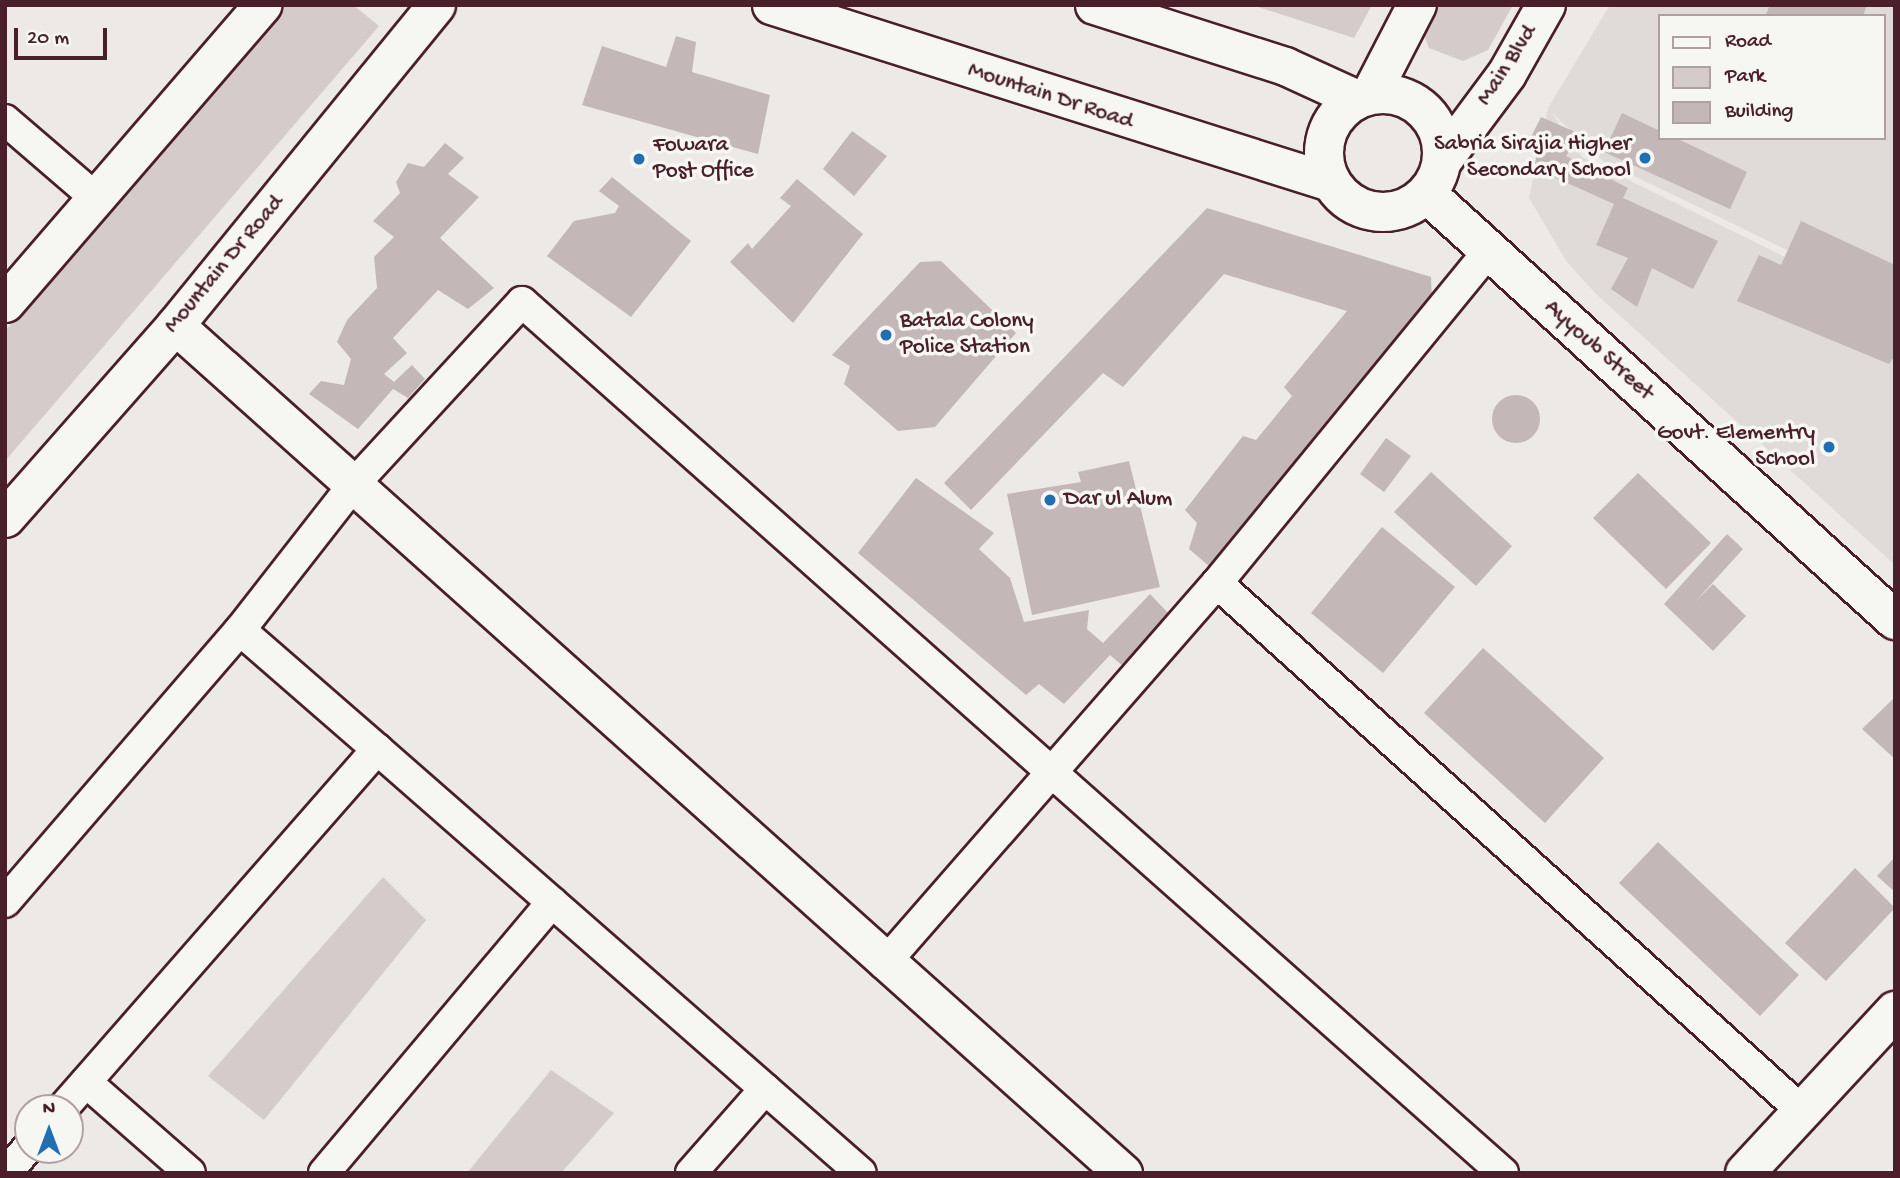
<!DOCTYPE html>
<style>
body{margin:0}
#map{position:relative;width:1900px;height:1178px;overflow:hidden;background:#ece9e6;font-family:"Gochi Hand",sans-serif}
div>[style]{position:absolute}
.built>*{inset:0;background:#e0dad8}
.green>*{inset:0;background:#d4cbca}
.building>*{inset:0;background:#c4b7b7}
.round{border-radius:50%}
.roads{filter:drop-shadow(2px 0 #4a1f2b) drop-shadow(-2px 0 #4a1f2b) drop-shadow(0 2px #4a1f2b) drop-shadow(0 -2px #4a1f2b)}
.minor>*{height:30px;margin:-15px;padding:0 15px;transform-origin:15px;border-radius:15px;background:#f6f6f2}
.tertiary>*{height:37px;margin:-18.5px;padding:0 18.5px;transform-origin:18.5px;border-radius:18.5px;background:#f6f6f2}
.secondary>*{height:38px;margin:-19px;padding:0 19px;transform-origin:19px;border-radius:19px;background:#f6f6f2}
.secondary>.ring{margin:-19px;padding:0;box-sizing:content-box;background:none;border:38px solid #f6f6f2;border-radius:50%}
.dots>*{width:19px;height:19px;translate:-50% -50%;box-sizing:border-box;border:4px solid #f6f6f2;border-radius:50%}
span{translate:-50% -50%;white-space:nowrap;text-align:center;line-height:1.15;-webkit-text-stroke:7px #f6f6f2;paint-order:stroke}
.street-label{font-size:23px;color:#4a1f2b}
.poi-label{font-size:23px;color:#4a1f2b}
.right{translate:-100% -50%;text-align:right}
.left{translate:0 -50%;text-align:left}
.frame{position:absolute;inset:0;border:7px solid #4a1f2b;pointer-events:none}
.legend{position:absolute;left:1658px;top:14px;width:228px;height:126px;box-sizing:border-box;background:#f6f6f2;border:2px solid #b1a0a2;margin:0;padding:9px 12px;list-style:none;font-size:21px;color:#4a1f2b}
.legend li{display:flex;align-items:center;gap:14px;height:35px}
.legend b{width:35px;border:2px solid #b1a0a2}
.north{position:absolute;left:14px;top:1094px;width:70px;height:70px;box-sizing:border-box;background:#f6f6f2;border:2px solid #b1a0a2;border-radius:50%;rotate:0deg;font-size:19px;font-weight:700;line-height:28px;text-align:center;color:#4a1f2b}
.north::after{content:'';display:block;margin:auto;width:24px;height:32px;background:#1f6fb2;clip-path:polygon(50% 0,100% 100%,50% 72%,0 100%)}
.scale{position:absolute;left:14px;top:28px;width:93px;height:32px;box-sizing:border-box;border:4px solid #4a1f2b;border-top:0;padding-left:9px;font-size:21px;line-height:24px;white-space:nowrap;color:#4a1f2b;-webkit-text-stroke:5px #f6f6f2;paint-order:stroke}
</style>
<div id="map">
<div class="built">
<i style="clip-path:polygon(evenodd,1610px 5px,1895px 5px,1895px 302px,1603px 161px,1551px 112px,1582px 157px,1895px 311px,1895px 565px,1596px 294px,1567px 262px,1529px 198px,1548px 108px,1610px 5px,1660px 16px,1884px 16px,1884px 138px,1660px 138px,1660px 16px)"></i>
</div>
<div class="green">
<i style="clip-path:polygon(285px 5px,353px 5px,379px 26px,5px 461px,5px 331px)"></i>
<i style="clip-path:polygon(1252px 5px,1372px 5px,1354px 38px)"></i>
<i style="clip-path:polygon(1435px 5px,1513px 5px,1488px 50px,1463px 61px,1429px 48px,1422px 30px)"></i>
<i style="clip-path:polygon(383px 877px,426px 920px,264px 1120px,208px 1076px)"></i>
<i style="clip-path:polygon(551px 1070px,614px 1113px,561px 1173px,467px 1173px)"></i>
</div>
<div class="building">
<i style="clip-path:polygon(1770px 5px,1867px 5px,1863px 16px,1765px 16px)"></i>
<i style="clip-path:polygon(676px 36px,696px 42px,692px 72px,770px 95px,758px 154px,582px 105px,602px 46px,666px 67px)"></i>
<i style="clip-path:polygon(1622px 113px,1660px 131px,1660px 138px,1676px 138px,1747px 172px,1730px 209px,1604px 152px)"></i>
<i style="clip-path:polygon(1541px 117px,1580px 134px,1566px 156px,1628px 188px,1623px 198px,1718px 241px,1693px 289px,1652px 268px,1637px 307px,1611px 289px,1628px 258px,1596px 245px,1614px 204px,1534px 168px,1538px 148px,1530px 139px)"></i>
<i style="clip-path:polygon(852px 131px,887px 156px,854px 196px,823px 169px)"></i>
<i style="clip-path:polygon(445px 143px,464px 158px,448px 174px,479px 197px,440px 238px,494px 288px,468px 309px,438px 290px,393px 338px,407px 353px,384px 374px,394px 382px,412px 365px,425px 379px,408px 398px,393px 389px,358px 429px,309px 394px,321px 381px,344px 385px,351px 359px,337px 342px,347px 320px,377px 288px,374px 257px,394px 237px,373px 221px,400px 193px,396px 182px,408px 163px,424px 167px)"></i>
<i style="clip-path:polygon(612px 177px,691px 241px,631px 317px,547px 256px,574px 221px,615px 213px,619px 206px,599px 191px)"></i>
<i style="clip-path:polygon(797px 179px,863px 234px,793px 323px,730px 262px,748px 243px,752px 249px,791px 206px,780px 198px)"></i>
<i style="clip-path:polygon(1207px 208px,1431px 277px,1432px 302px,1209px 566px,1189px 549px,1197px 523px,1185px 510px,1243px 436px,1256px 440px,1292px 396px,1284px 387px,1347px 311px,1224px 274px,1123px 387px,1103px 373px,971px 510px,944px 483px)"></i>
<i style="clip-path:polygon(1801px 221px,1895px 265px,1895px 355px,1889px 364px,1737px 301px,1759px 255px,1781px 265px)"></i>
<i style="clip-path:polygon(941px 261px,1016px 333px,935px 427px,898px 431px,844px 384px,850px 366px,832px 355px,920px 262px)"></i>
<i class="round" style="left:1492px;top:395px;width:48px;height:48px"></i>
<i style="clip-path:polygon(1386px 438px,1411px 456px,1384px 492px,1360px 474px)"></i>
<i style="clip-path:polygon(1129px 461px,1160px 587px,1032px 615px,1007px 494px,1081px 482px,1078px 472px)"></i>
<i style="clip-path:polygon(1431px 472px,1512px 546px,1476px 586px,1394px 512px)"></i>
<i style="clip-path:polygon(1638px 473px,1711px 543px,1666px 589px,1593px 518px)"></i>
<i style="clip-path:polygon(916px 478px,994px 533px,979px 549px,1010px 578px,1024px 622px,1089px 610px,1087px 629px,1103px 643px,1150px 594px,1168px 613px,1124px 667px,1110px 655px,1064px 704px,1039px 684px,1026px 695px,858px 553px)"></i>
<i style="clip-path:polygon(1382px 527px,1455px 587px,1383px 673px,1311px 613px)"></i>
<i style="clip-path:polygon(1727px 534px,1743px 549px,1695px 602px,1713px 584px,1746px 616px,1713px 651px,1664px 604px)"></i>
<i style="clip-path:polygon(1483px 648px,1604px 758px,1545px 823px,1424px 713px)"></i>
<i style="clip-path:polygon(1895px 697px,1895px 759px,1862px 729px)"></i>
<i style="clip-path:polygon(1658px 842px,1799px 975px,1760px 1016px,1619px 883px)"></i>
<i style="clip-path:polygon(1895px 857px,1895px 892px,1877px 876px)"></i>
<i style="clip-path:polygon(1855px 868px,1895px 908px,1826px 981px,1785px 943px)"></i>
</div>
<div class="roads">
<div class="minor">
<i style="left:5px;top:120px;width:121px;rotate:40.7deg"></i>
<i style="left:1217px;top:583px;width:788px;rotate:42.07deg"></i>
<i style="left:240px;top:630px;width:181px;rotate:41deg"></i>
<i style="left:5px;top:902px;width:359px;rotate:-49.2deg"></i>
<i style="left:240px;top:630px;width:187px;rotate:-52deg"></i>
<i style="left:355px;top:483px;width:246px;rotate:-47.3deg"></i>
<i style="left:522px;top:302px;width:1312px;rotate:41.6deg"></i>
<i style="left:884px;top:964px;width:506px;rotate:-48.85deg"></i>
<i style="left:1217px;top:583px;width:428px;rotate:-50.7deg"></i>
<i style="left:86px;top:1082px;width:138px;rotate:41.2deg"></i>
<i style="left:63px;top:1108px;width:477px;rotate:-48.8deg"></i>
<i style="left:377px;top:749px;width:643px;rotate:41.22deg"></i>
<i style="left:6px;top:1173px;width:33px;rotate:-49deg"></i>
<i style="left:324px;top:1173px;width:354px;rotate:-49.9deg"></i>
<i style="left:691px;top:1173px;width:112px;rotate:-48.6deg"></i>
</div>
<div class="tertiary">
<i style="left:771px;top:5px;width:586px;rotate:17.57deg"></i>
<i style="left:1094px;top:5px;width:201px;rotate:17.7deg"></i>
<i style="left:1285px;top:66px;width:79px;rotate:24.6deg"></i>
<i style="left:5px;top:303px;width:394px;rotate:-49.2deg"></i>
<i style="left:175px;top:325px;width:1272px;rotate:41.81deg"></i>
<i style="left:5px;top:518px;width:257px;rotate:-48.6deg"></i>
<i style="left:175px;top:325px;width:413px;rotate:-50.8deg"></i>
</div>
<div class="secondary">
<i class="ring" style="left:1324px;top:94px;width:80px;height:80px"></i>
<i style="left:1371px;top:94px;width:100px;rotate:-62.7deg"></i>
<i style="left:1443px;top:160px;width:107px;rotate:-53.3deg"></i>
<i style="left:1507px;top:74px;width:79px;rotate:-60.5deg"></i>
<i style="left:1427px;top:194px;width:633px;rotate:42.31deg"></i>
<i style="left:1745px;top:1173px;width:221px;rotate:-47.2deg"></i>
</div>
</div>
<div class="dots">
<i style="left:1645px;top:158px;background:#1f6fb2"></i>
<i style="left:639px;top:159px;background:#1f6fb2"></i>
<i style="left:886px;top:335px;background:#1f6fb2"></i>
<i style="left:1829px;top:447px;background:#1f6fb2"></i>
<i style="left:1050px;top:500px;background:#1f6fb2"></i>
</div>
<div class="street-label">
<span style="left:1508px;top:66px;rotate:-57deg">Main Blvd</span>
<span style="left:1050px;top:97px;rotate:18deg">Mountain Dr Road</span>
<span style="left:225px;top:265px;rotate:-50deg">Mountain Dr Road</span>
<span style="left:1598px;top:351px;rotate:42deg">Ayyoub Street</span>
</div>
<div class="poi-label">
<span class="right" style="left:1631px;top:158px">Sabria Sirajia Higher<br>Secondary School</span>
<span class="left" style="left:653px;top:159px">Fowara<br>Post Office</span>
<span class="left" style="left:900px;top:335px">Batala Colony<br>Police Station</span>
<span class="right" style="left:1815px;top:447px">Govt. Elementry<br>School</span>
<span class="left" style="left:1064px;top:500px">Dar ul Alum</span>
</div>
<div class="frame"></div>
<ul class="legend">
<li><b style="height:9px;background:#f6f6f2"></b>Road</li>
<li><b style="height:19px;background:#d4cbca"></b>Park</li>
<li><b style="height:19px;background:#c4b7b7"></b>Building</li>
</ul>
<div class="north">N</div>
<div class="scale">20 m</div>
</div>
